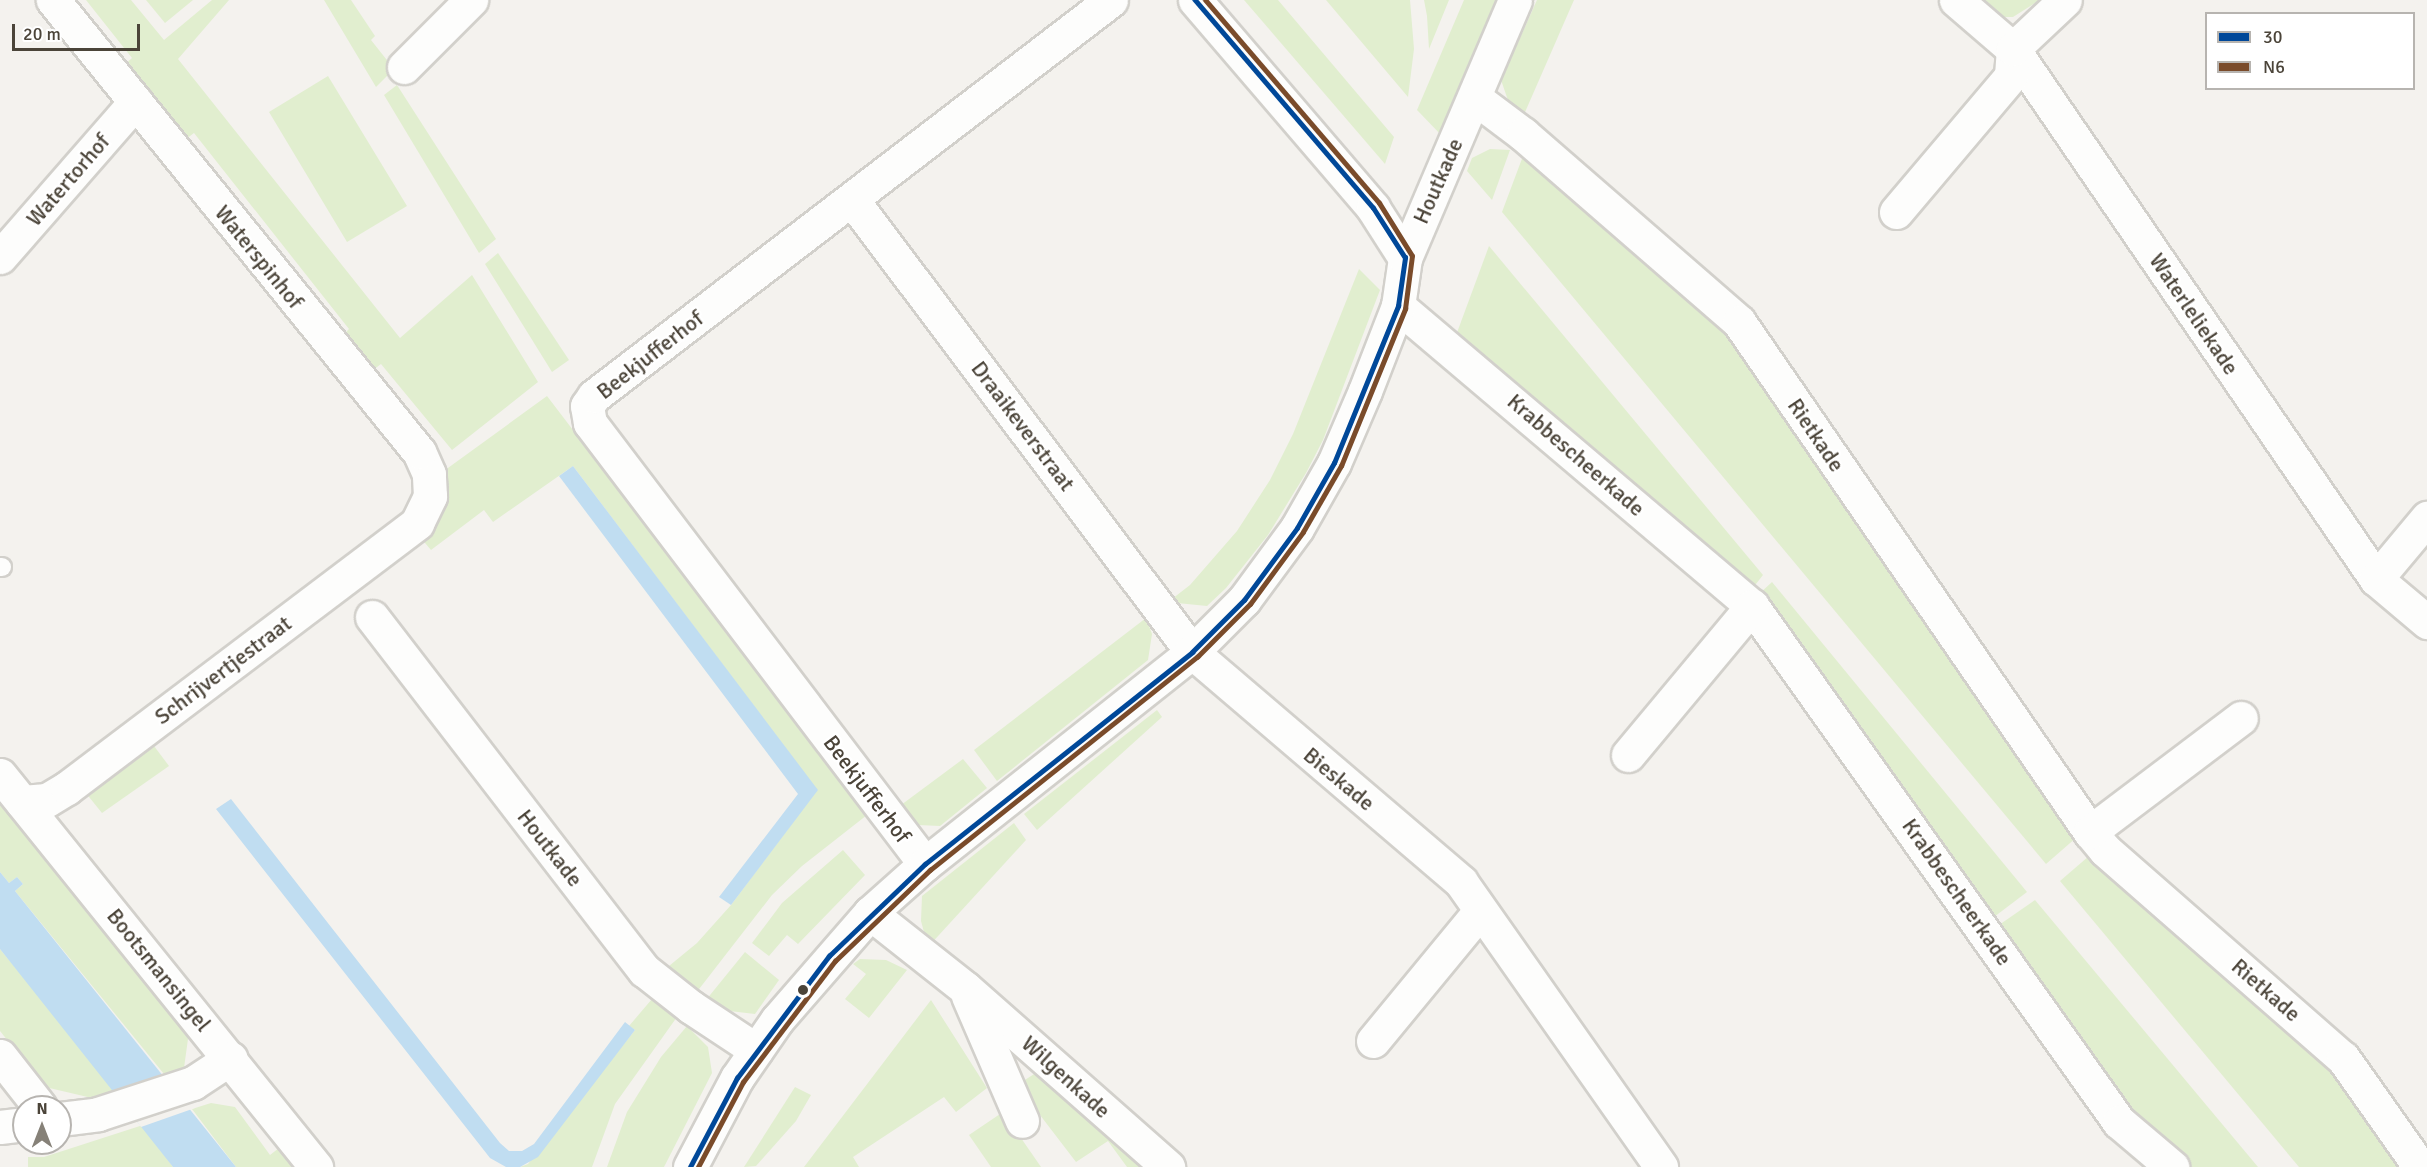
<!DOCTYPE html>
<style>
body{margin:0}
#map{position:relative;width:2427px;height:1167px;overflow:hidden;background:#f4f2ee;font-family:Signika,sans-serif}
div>[style]{position:absolute}
.green>*{inset:0;background:#e1eecf}
.water>*{inset:0;background:#c0ddf1}
.pier>*{inset:0;background:#f4f2ee}
.roads{filter:drop-shadow(2px 0 #d2d0cb) drop-shadow(-2px 0 #d2d0cb) drop-shadow(0 2px #d2d0cb) drop-shadow(0 -2px #d2d0cb)}
.lane>*{height:18px;margin:-9px;padding:0 9px;transform-origin:9px;border-radius:9px;background:#fdfdfc}
.street>*{height:33px;margin:-16.5px;padding:0 16.5px;transform-origin:16.5px;border-radius:16.5px;background:#fdfdfc}
.bus-1>*{height:4.5px;margin:-2.25px;padding:0 2.25px;transform-origin:2.25px;border-radius:2.25px;background:#004899}
.bus-2>*{height:4.5px;margin:-2.25px;padding:0 2.25px;transform-origin:2.25px;border-radius:2.25px;background:#7a4b2a}
.dots>*{width:16px;height:16px;translate:-50% -50%;box-sizing:border-box;border:3px solid #fff;border-radius:50%}
span{translate:-50% -50%;white-space:nowrap;text-align:center;line-height:1.15;-webkit-text-stroke:5px #fff;paint-order:stroke}
.street-label{font-size:22px;color:#4b4439}
.legend{position:absolute;left:2205px;top:12px;width:210px;height:78px;box-sizing:border-box;background:#fff;border:2px solid #b7b4b0;margin:0;padding:8px 10px;list-style:none;font-size:18px;color:#4b4439}
.legend li{display:flex;align-items:center;gap:12px;height:30px}
.legend b{width:30px;border:2px solid #b7b4b0}
.north{position:absolute;left:12px;top:1095px;width:60px;height:60px;box-sizing:border-box;background:#fff;border:2px solid #b7b4b0;border-radius:50%;rotate:0deg;font-size:16px;font-weight:700;line-height:24px;text-align:center;color:#4b4439}
.north::after{content:'';display:block;margin:auto;width:21px;height:27px;background:#868178;clip-path:polygon(50% 0,100% 100%,50% 72%,0 100%)}
.scale{position:absolute;left:12px;top:24px;width:128px;height:27px;box-sizing:border-box;border:3px solid #4b4439;border-top:0;padding-left:8px;font-size:18px;line-height:21px;white-space:nowrap;color:#4b4439;-webkit-text-stroke:4px #fff;paint-order:stroke}
</style>
<div id="map">
<div class="green">
<i style="clip-path:polygon(86px 0,131px 0,164px 40px,212px 0,229px 0,178px 59px,400px 338px,472px 275px,538px 382px,452px 450px,381px 364px,369px 373px,340px 338px,349px 329px,194px 133px,182px 142px,122px 67px,132px 58px)"></i>
<i style="clip-path:polygon(146px 0,193px 0,165px 23px)"></i>
<i style="clip-path:polygon(324px 0,351px 0,375px 36px,371px 40px,394px 69px,376px 87px)"></i>
<i style="clip-path:polygon(1244px 0,1278px 0,1394px 137px,1385px 164px)"></i>
<i style="clip-path:polygon(1326px 0,1410px 0,1414px 49px,1408px 97px)"></i>
<i style="clip-path:polygon(1424px 0,1449px 0,1429px 49px,1427px 16px)"></i>
<i style="clip-path:polygon(1464px 0,1500px 0,1444px 138px,1417px 110px)"></i>
<i style="clip-path:polygon(1537px 0,1574px 0,1522px 119px,1511px 109px,1501px 80px)"></i>
<i style="clip-path:polygon(1974px 0,2040px 0,2013px 17px,1994px 17px)"></i>
<i style="clip-path:polygon(328px 76px,407px 206px,347px 242px,269px 112px)"></i>
<i style="clip-path:polygon(397px 85px,496px 239px,479px 253px,384px 95px)"></i>
<i style="clip-path:polygon(1490px 149px,1510px 150px,1492px 200px,1467px 171px,1472px 158px)"></i>
<i style="clip-path:polygon(1523px 156px,1726px 331px,2077px 837px,2046px 864px,1502px 212px)"></i>
<i style="clip-path:polygon(1489px 246px,1763px 575px,1752px 589px,1455px 338px)"></i>
<i style="clip-path:polygon(498px 253px,569px 360px,552px 372px,485px 264px)"></i>
<i style="clip-path:polygon(1359px 269px,1380px 290px,1323px 440px,1306px 473px,1268px 535px,1226px 588px,1207px 606px,1177px 603px,1172px 599px,1190px 585px,1237px 531px,1270px 480px,1293px 434px)"></i>
<i style="clip-path:polygon(547px 396px,867px 815px,802px 866px,772px 895px,696px 993px,669px 966px,697px 943px,731px 905px,817px 790px,573px 466px,493px 522px,484px 510px,431px 550px,420px 537px,441px 473px)"></i>
<i style="clip-path:polygon(1772px 582px,2027px 892px,1994px 917px,1759px 594px)"></i>
<i style="clip-path:polygon(1146px 618px,1152px 634px,1148px 660px,997px 781px,974px 750px)"></i>
<i style="clip-path:polygon(1157px 710px,1162px 717px,1037px 830px,1024px 814px)"></i>
<i style="clip-path:polygon(151px 742px,169px 766px,102px 813px,85px 792px)"></i>
<i style="clip-path:polygon(963px 759px,987px 788px,940px 826px,918px 825px,897px 808px)"></i>
<i style="clip-path:polygon(0 794px,185px 1025px,188px 1039px,184px 1068px,164px 1074px,15px 891px,23px 884px,17px 877px,9px 883px,0 872px)"></i>
<i style="clip-path:polygon(1014px 823px,1026px 840px,928px 947px,921px 921px,922px 896px)"></i>
<i style="clip-path:polygon(843px 850px,865px 875px,798px 944px,787px 935px,769px 956px,752px 943px,782px 903px)"></i>
<i style="clip-path:polygon(2089px 856px,2333px 1066px,2403px 1167px,2299px 1167px,2060px 881px)"></i>
<i style="clip-path:polygon(2035px 900px,2258px 1167px,2192px 1167px,2131px 1116px,1999px 925px)"></i>
<i style="clip-path:polygon(0 949px,116px 1090px,92px 1098px,45px 1087px,0 1031px)"></i>
<i style="clip-path:polygon(745px 952px,779px 980px,755px 1014px,721px 1010px,706px 1000px)"></i>
<i style="clip-path:polygon(860px 959px,886px 960px,907px 970px,869px 1018px,845px 999px,866px 974px,853px 964px)"></i>
<i style="clip-path:polygon(652px 999px,677px 1017px,615px 1104px,592px 1167px,520px 1167px,528px 1164px,635px 1030px,629px 1026px)"></i>
<i style="clip-path:polygon(931px 1000px,987px 1088px,956px 1112px,944px 1097px,853px 1157px,859px 1167px,804px 1167px)"></i>
<i style="clip-path:polygon(687px 1026px,708px 1047px,712px 1073px,664px 1167px,607px 1167px,627px 1112px,661px 1057px)"></i>
<i style="clip-path:polygon(1042px 1069px,1152px 1167px,1127px 1167px,1108px 1141px,1076px 1162px,1017px 1085px)"></i>
<i style="clip-path:polygon(795px 1087px,811px 1095px,796px 1121px,756px 1166px,744px 1167px)"></i>
<i style="clip-path:polygon(211px 1103px,235px 1107px,270px 1155px,279px 1148px,293px 1167px,236px 1167px,192px 1109px)"></i>
<i style="clip-path:polygon(1003px 1112px,1041px 1167px,991px 1167px,969px 1135px)"></i>
<i style="clip-path:polygon(143px 1125px,173px 1167px,28px 1167px,28px 1157px,44px 1157px)"></i>
</div>
<div class="water">
<i style="clip-path:polygon(573px 466px,818px 790px,731px 905px,719px 897px,798px 794px,559px 476px)"></i>
<i style="clip-path:polygon(231px 799px,500px 1143px,509px 1151px,522px 1151px,534px 1144px,625px 1022px,635px 1030px,538px 1157px,520px 1167px,506px 1167px,490px 1158px,216px 809px)"></i>
<i style="clip-path:polygon(0 872px,9px 883px,17px 877px,23px 884px,15px 891px,236px 1167px,173px 1167px,0 949px)"></i>
</div>
<div class="pier">
<i style="clip-path:polygon(167px 1073px,195px 1108px,141px 1127px,113px 1091px)"></i>
</div>
<div class="roads">
<div class="lane">
<i style="left:0;top:567px;width:2px"></i>
</div>
<div class="street">
<i style="left:1195px;top:0;width:274px;rotate:49.4deg"></i>
<i style="left:1373px;top:208px;width:59px;rotate:57.4deg"></i>
<i style="left:1956px;top:0;width:75px;rotate:40.7deg"></i>
<i style="left:2013px;top:49px;width:642px;rotate:55.59deg"></i>
<i style="left:2376px;top:579px;width:67px;rotate:40.1deg"></i>
<i style="left:404px;top:67px;width:95px;rotate:-45deg"></i>
<i style="left:1475px;top:98px;width:60px;rotate:36.9deg"></i>
<i style="left:1523px;top:134px;width:286px;rotate:41deg"></i>
<i style="left:1739px;top:322px;width:619px;rotate:55.46deg"></i>
<i style="left:2090px;top:832px;width:23px;rotate:50deg"></i>
<i style="left:2105px;top:850px;width:316px;rotate:41.2deg"></i>
<i style="left:2343px;top:1058px;width:133px;rotate:54.8deg"></i>
<i style="left:853px;top:201px;width:564px;rotate:53.07deg"></i>
<i style="left:1192px;top:652px;width:354px;rotate:40.5deg"></i>
<i style="left:1461px;top:882px;width:348px;rotate:54.9deg"></i>
<i style="left:1896px;top:212px;width:178px;rotate:-49.8deg"></i>
<i style="left:2011px;top:76px;width:27px;rotate:-86deg"></i>
<i style="left:2013px;top:49px;width:71px;rotate:-43.3deg"></i>
<i style="left:0;top:257px;width:206px;rotate:-48.9deg"></i>
<i style="left:1398px;top:306px;width:464px;rotate:40.3deg"></i>
<i style="left:1752px;top:606px;width:633px;rotate:54.58deg"></i>
<i style="left:2119px;top:1122px;width:70px;rotate:40.3deg"></i>
<i style="left:2376px;top:579px;width:80px;rotate:-50.1deg"></i>
<i style="left:372px;top:617px;width:446px;rotate:52.4deg"></i>
<i style="left:644px;top:970px;width:60px;rotate:38.2deg"></i>
<i style="left:691px;top:1007px;width:78px;rotate:33.5deg"></i>
<i style="left:1628px;top:755px;width:194px;rotate:-50.2deg"></i>
<i style="left:0;top:775px;width:504px;rotate:51.13deg"></i>
<i style="left:22px;top:802px;width:25px;rotate:-5deg"></i>
<i style="left:47px;top:800px;width:23px;rotate:-31deg"></i>
<i style="left:67px;top:788px;width:439px;rotate:-37.1deg"></i>
<i style="left:417px;top:523px;width:30px;rotate:-64deg"></i>
<i style="left:430px;top:496px;width:22px;rotate:-93deg"></i>
<i style="left:429px;top:474px;width:24px;rotate:-114deg"></i>
<i style="left:419px;top:452px;width:582px;rotate:-129deg"></i>
<i style="left:2090px;top:832px;width:189px;rotate:-37.1deg"></i>
<i style="left:925px;top:864px;width:554px;rotate:-127.22deg"></i>
<i style="left:590px;top:423px;width:17px;rotate:-100deg"></i>
<i style="left:587px;top:406px;width:12px;rotate:-55deg"></i>
<i style="left:594px;top:396px;width:651px;rotate:-37.45deg"></i>
<i style="left:870px;top:913px;width:121px;rotate:38.3deg"></i>
<i style="left:965px;top:988px;width:271px;rotate:41.4deg"></i>
<i style="left:968px;top:996px;width:136px;rotate:66.6deg"></i>
<i style="left:1373px;top:1041px;width:168px;rotate:-50.5deg"></i>
<i style="left:0;top:1056px;width:65px;rotate:51.9deg"></i>
<i style="left:60px;top:1119px;width:38px;rotate:-7deg"></i>
<i style="left:98px;top:1114px;width:100px;rotate:-18.1deg"></i>
<i style="left:193px;top:1083px;width:45px;rotate:-33.3deg"></i>
<i style="left:0;top:1127px;width:24px;rotate:-7deg"></i>
<i style="left:690px;top:1167px;width:101px;rotate:-62.2deg"></i>
<i style="left:737px;top:1078px;width:70px;rotate:-55.4deg"></i>
<i style="left:777px;top:1020px;width:142px;rotate:-49deg"></i>
<i style="left:870px;top:913px;width:74px;rotate:-41.7deg"></i>
<i style="left:925px;top:864px;width:341px;rotate:-38.4deg"></i>
<i style="left:1192px;top:652px;width:74px;rotate:-45deg"></i>
<i style="left:1244px;top:600px;width:89px;rotate:-53.6deg"></i>
<i style="left:1297px;top:528px;width:75px;rotate:-60.4deg"></i>
<i style="left:1334px;top:463px;width:78px;rotate:-66.7deg"></i>
<i style="left:1365px;top:391px;width:91px;rotate:-68.8deg"></i>
<i style="left:1398px;top:306px;width:49px;rotate:-81.7deg"></i>
<i style="left:1405px;top:258px;width:280px;rotate:-66.9deg"></i>
</div>
</div>
<div class="bus-1">
<i style="left:690px;top:1167px;width:101px;rotate:-62.2deg"></i>
<i style="left:737px;top:1078px;width:153px;rotate:-53deg"></i>
<i style="left:829px;top:956px;width:133px;rotate:-43.8deg"></i>
<i style="left:925px;top:864px;width:341px;rotate:-38.4deg"></i>
<i style="left:1192px;top:652px;width:74px;rotate:-45deg"></i>
<i style="left:1244px;top:600px;width:89px;rotate:-53.6deg"></i>
<i style="left:1297px;top:528px;width:75px;rotate:-60.4deg"></i>
<i style="left:1334px;top:463px;width:170px;rotate:-67.8deg"></i>
<i style="left:1398px;top:306px;width:49px;rotate:-81.7deg"></i>
<i style="left:1405px;top:258px;width:59px;rotate:-122.6deg"></i>
<i style="left:1373px;top:208px;width:274px;rotate:-130.6deg"></i>
</div>
<div class="bus-2">
<i style="left:698px;top:1167px;width:96px;rotate:-62.1deg"></i>
<i style="left:743px;top:1082px;width:152px;rotate:-52.8deg"></i>
<i style="left:835px;top:961px;width:132px;rotate:-43.8deg"></i>
<i style="left:930px;top:870px;width:342px;rotate:-38.6deg"></i>
<i style="left:1197px;top:657px;width:75px;rotate:-45deg"></i>
<i style="left:1250px;top:604px;width:89px;rotate:-53.6deg"></i>
<i style="left:1303px;top:532px;width:76px;rotate:-60.1deg"></i>
<i style="left:1341px;top:466px;width:170px;rotate:-67.8deg"></i>
<i style="left:1405px;top:309px;width:53px;rotate:-82.5deg"></i>
<i style="left:1412px;top:256px;width:62px;rotate:-121.9deg"></i>
<i style="left:1379px;top:203px;width:267px;rotate:-130.6deg"></i>
</div>
<div class="dots">
<i style="left:803px;top:990px;background:#4b4439"></i>
</div>
<div class="street-label">
<span style="left:68px;top:180px;rotate:-49deg">Watertorhof</span>
<span style="left:1438px;top:181px;rotate:-66deg">Houtkade</span>
<span style="left:259px;top:257px;rotate:51deg">Waterspinhof</span>
<span style="left:2194px;top:314px;rotate:56deg">Waterleliekade</span>
<span style="left:650px;top:355px;rotate:-38deg">Beekjufferhof</span>
<span style="left:1023px;top:426px;rotate:53deg">Draaikeverstraat</span>
<span style="left:1816px;top:435px;rotate:56deg">Rietkade</span>
<span style="left:1576px;top:455px;rotate:41deg">Krabbescheerkade</span>
<span style="left:223px;top:670px;rotate:-37deg">Schrijvertjestraat</span>
<span style="left:1339px;top:779px;rotate:40deg">Bieskade</span>
<span style="left:867px;top:789px;rotate:53deg">Beekjufferhof</span>
<span style="left:550px;top:848px;rotate:52deg">Houtkade</span>
<span style="left:1957px;top:892px;rotate:55deg">Krabbescheerkade</span>
<span style="left:159px;top:970px;rotate:51deg">Bootsmansingel</span>
<span style="left:2266px;top:990px;rotate:41deg">Rietkade</span>
<span style="left:1066px;top:1077px;rotate:42deg">Wilgenkade</span>
</div>
<ul class="legend">
<li><b style="height:8px;background:#004899"></b>30</li>
<li><b style="height:8px;background:#7a4b2a"></b>N6</li>
</ul>
<div class="north">N</div>
<div class="scale">20 m</div>
</div>
